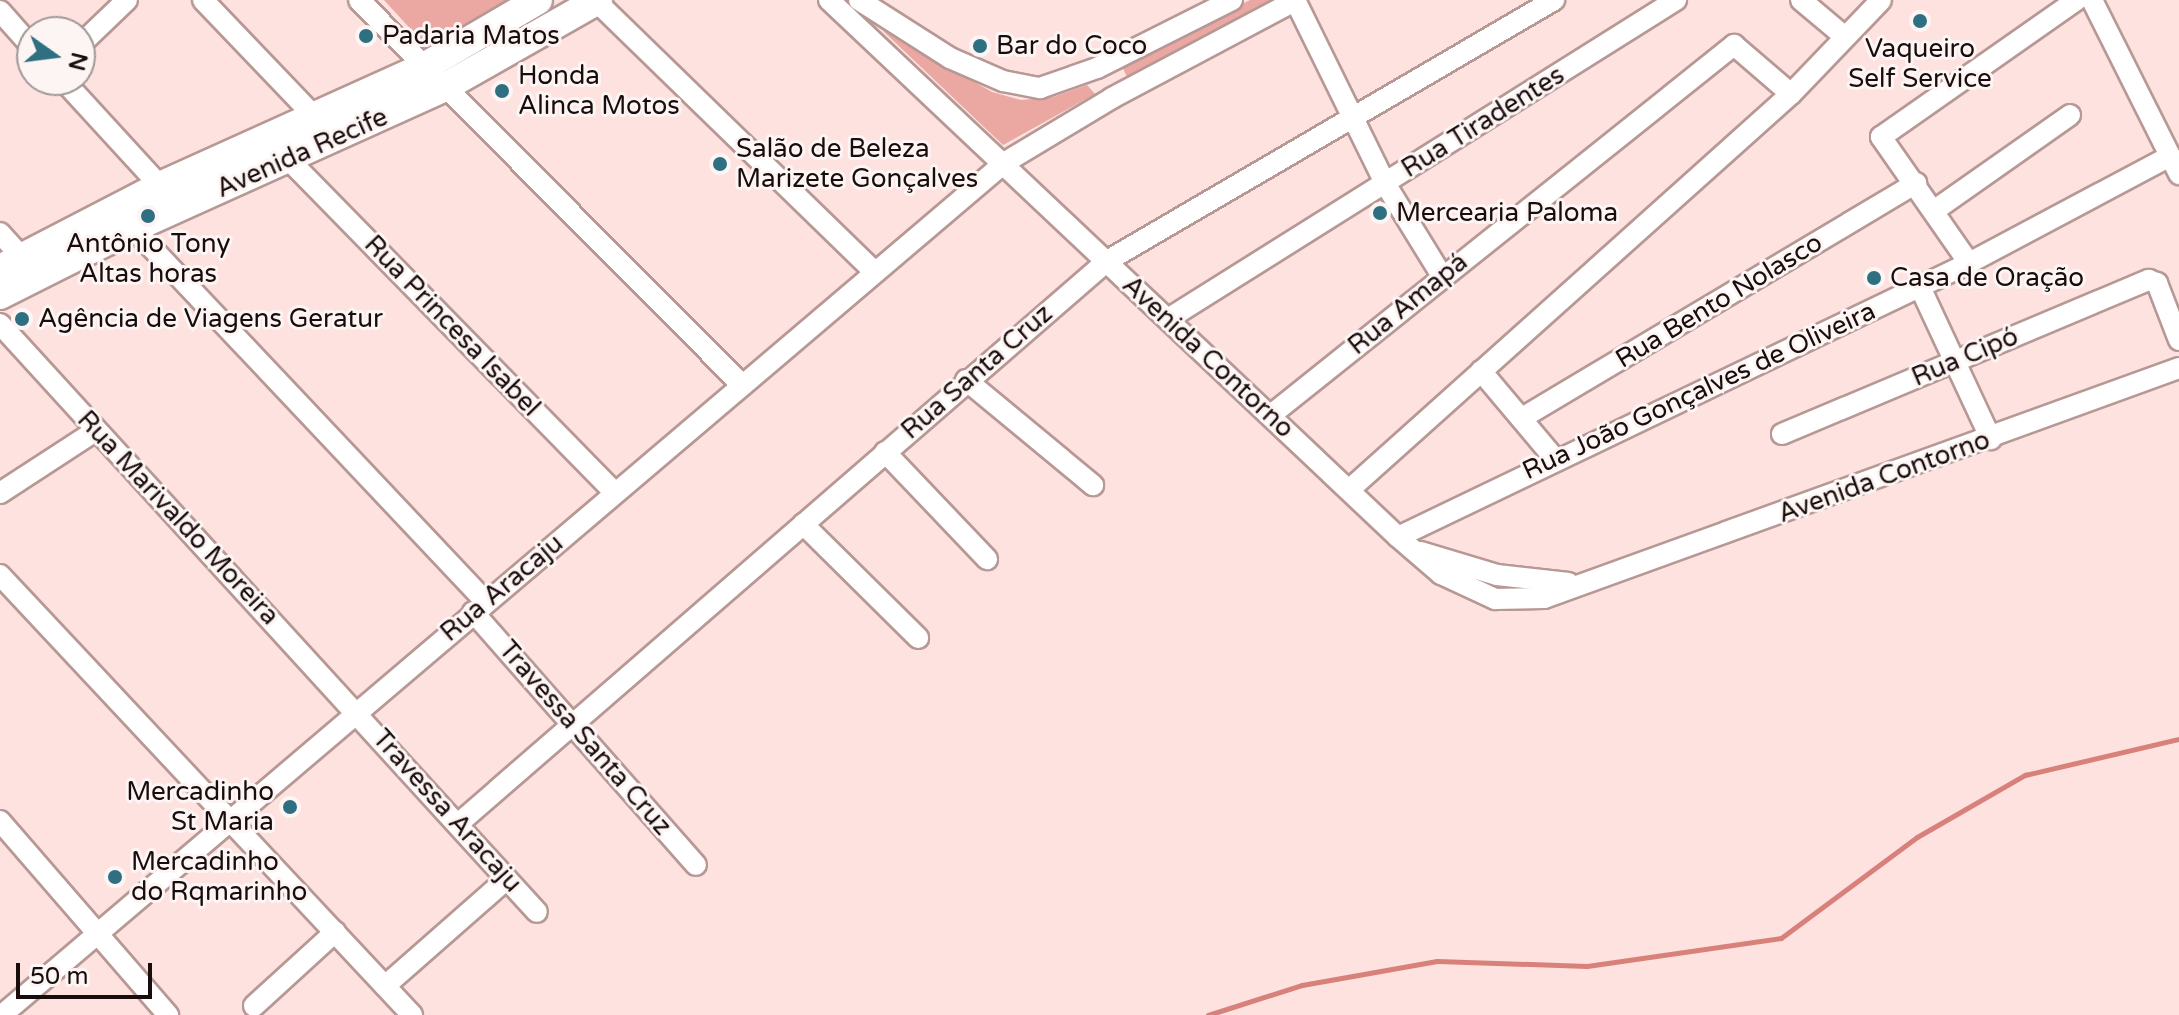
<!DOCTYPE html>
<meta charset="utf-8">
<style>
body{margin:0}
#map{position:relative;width:2179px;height:1015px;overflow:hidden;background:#fde2df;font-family:"Varela Round",sans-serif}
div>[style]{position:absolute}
.green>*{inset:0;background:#eba7a1}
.stream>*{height:5px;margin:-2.5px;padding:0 2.5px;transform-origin:2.5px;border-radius:2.5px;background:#d7817a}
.roads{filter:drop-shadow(2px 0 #b79895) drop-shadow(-2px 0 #b79895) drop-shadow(0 2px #b79895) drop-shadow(0 -2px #b79895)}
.street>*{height:20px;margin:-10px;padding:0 10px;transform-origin:10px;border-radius:10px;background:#fff}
.secondary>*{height:28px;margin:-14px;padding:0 14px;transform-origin:14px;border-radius:14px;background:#fff}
.dots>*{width:22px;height:22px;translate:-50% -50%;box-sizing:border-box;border:4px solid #fcf5f4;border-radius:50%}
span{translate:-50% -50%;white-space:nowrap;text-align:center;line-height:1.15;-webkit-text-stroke:6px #fcf5f4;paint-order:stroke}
.poi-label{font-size:26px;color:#180d0c}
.left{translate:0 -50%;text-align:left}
.right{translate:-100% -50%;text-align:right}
.street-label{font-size:26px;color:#180d0c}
.north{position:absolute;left:16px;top:16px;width:80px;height:80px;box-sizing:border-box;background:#fcf5f4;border:2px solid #a19897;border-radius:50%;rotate:104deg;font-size:22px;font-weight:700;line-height:32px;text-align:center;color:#180d0c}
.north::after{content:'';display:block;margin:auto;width:28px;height:36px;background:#2e7082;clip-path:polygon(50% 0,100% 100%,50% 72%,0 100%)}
.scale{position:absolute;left:16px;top:963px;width:136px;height:36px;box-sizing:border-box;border:4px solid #180d0c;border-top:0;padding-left:10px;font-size:24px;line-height:28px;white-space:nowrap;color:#180d0c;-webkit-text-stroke:6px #fcf5f4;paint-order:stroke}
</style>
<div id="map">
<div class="green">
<i style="clip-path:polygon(384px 0,512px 0,427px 47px)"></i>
<i style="clip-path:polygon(1250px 0,1272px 0,1127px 77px,1122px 66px)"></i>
<i style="clip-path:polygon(882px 30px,992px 92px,1021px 100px,1053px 97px,1087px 85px,1095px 94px,1003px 145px)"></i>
</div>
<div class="stream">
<i style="left:1208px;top:1015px;width:99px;rotate:-17.7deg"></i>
<i style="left:1302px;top:985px;width:137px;rotate:-10.1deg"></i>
<i style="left:1437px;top:961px;width:150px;rotate:1.9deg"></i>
<i style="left:1587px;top:966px;width:196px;rotate:-8.2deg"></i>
<i style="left:1781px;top:938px;width:169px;rotate:-36.6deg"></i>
<i style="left:1917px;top:837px;width:125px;rotate:-29.9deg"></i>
<i style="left:2025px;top:775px;width:158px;rotate:-13.2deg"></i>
</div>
<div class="roads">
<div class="street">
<i style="left:203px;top:0;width:158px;rotate:46.3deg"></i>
<i style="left:359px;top:0;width:543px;rotate:45.15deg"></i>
<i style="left:829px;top:0;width:782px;rotate:43.34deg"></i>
<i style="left:1398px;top:537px;width:57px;rotate:40.7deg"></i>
<i style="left:1441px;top:574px;width:60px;rotate:24.8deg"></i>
<i style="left:1495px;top:599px;width:49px;rotate:-1.2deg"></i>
<i style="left:1544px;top:598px;width:675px;rotate:-19.91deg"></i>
<i style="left:859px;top:0;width:108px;rotate:32.5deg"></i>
<i style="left:950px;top:58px;width:58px;rotate:23.5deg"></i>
<i style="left:1003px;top:81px;width:38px;rotate:11deg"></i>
<i style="left:1040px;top:88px;width:60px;rotate:-19.3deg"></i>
<i style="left:1097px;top:68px;width:151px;rotate:-26.7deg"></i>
<i style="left:1295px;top:0;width:206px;rotate:63.8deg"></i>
<i style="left:1386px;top:185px;width:107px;rotate:58.4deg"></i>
<i style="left:1801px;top:0;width:57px;rotate:40.1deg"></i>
<i style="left:2092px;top:0;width:195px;rotate:63.4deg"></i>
<i style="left:596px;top:1px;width:388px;rotate:44.2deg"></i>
<i style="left:0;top:11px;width:48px;rotate:48.4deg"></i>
<i style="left:80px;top:45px;width:65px;rotate:-43.8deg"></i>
<i style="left:63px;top:80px;width:144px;rotate:47.5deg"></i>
<i style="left:289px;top:160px;width:465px;rotate:45.6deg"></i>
<i style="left:1935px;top:210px;width:165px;rotate:-35.1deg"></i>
<i style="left:133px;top:228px;width:514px;rotate:46.65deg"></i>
<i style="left:0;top:233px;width:31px;rotate:48deg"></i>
<i style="left:1969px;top:263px;width:154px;rotate:-124.9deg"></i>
<i style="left:1881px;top:137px;width:239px;rotate:-35deg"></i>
<i style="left:1920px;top:287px;width:168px;rotate:65deg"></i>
<i style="left:1168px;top:319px;width:600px;rotate:-32.13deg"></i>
<i style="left:0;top:324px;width:796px;rotate:47.6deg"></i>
<i style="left:1481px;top:371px;width:115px;rotate:49.9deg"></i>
<i style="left:966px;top:380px;width:165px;rotate:39.6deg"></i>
<i style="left:1271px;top:415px;width:593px;rotate:-38.63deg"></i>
<i style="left:1734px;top:45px;width:75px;rotate:40.7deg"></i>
<i style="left:1522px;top:418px;width:459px;rotate:-30.8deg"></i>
<i style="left:1782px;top:434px;width:398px;rotate:-22.8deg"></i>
<i style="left:2149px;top:280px;width:9px;rotate:21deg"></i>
<i style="left:2157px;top:283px;width:61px;rotate:68.9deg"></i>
<i style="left:885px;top:452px;width:148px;rotate:46.4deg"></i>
<i style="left:1349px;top:490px;width:593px;rotate:-41.86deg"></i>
<i style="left:1791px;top:94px;width:130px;rotate:-46.2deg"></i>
<i style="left:0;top:493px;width:113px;rotate:-33.1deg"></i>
<i style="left:803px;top:524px;width:162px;rotate:44.7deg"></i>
<i style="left:1398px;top:537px;width:633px;rotate:-25.63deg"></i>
<i style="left:1969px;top:263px;width:228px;rotate:-28deg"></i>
<i style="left:1421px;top:552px;width:79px;rotate:16.8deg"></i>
<i style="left:1497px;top:575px;width:72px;rotate:6.3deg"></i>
<i style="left:0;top:575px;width:603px;rotate:46.88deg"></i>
<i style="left:473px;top:612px;width:337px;rotate:48.6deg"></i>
<i style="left:0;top:821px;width:257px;rotate:49.1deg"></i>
<i style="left:458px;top:824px;width:859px;rotate:-40.94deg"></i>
<i style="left:1107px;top:261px;width:518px;rotate:-30.28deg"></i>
<i style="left:385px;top:986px;width:162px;rotate:-41.3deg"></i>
<i style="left:254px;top:1006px;width:110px;rotate:-42.4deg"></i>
<i style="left:2px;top:1015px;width:1315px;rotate:-40.37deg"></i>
<i style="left:1004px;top:163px;width:126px;rotate:-31deg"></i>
<i style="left:1112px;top:98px;width:208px;rotate:-28deg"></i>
</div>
<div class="secondary">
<i style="left:0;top:269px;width:180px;rotate:-27.4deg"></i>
<i style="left:160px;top:186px;width:290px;rotate:-24.3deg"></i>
<i style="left:424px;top:67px;width:132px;rotate:-30.4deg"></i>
<i style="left:0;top:295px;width:149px;rotate:-26.7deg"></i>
<i style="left:133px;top:228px;width:342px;rotate:-24.3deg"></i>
<i style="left:445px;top:87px;width:176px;rotate:-29.6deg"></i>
</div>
</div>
<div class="dots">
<i style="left:1920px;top:21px;background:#2e7082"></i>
<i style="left:366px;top:36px;background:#2e7082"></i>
<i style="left:980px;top:46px;background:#2e7082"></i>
<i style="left:502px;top:91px;background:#2e7082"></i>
<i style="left:720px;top:164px;background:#2e7082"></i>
<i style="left:1380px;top:213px;background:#2e7082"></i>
<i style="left:148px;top:216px;background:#2e7082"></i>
<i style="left:1874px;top:278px;background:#2e7082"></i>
<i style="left:22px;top:319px;background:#2e7082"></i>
<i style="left:290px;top:807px;background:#2e7082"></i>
<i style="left:115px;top:877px;background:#2e7082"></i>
</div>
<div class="poi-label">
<span class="left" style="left:382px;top:36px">Padaria Matos</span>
<span class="left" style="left:996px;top:46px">Bar do Coco</span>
<span style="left:1920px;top:64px">Vaqueiro<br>Self Service</span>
<span class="left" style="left:518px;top:91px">Honda<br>Alinca Motos</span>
<span class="left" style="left:736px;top:164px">Salão de Beleza<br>Marizete Gonçalves</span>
<span class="left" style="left:1396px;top:213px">Mercearia Paloma</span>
<span style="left:148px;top:259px">Antônio Tony<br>Altas horas</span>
<span class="left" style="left:1890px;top:278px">Casa de Oração</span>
<span class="left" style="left:38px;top:319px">Agência de Viagens Geratur</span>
<span class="right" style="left:274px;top:807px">Mercadinho<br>St Maria</span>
<span class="left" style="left:131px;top:877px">Mercadinho<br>do Rqmarinho</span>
</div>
<div class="street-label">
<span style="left:1483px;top:122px;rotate:-32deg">Rua Tiradentes</span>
<span style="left:302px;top:153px;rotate:-24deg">Avenida Recife</span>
<span style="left:1719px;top:301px;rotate:-31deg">Rua Bento Nolasco</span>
<span style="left:1408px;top:304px;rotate:-39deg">Rua Amapá</span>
<span style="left:452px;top:326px;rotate:46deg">Rua Princesa Isabel</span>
<span style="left:1208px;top:357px;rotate:43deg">Avenida Contorno</span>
<span style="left:1965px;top:357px;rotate:-23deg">Rua Cipó</span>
<span style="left:977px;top:372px;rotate:-41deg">Rua Santa Cruz</span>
<span style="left:1699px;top:391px;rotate:-25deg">Rua João Gonçalves de Oliveira</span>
<span style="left:1884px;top:477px;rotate:-20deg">Avenida Contorno</span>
<span style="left:178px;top:518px;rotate:47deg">Rua Marivaldo Moreira</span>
<span style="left:502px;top:588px;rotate:-40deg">Rua Aracaju</span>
<span style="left:585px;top:738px;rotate:49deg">Travessa Santa Cruz</span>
<span style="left:447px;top:811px;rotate:48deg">Travessa Aracaju</span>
</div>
<div class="north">N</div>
<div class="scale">50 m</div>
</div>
